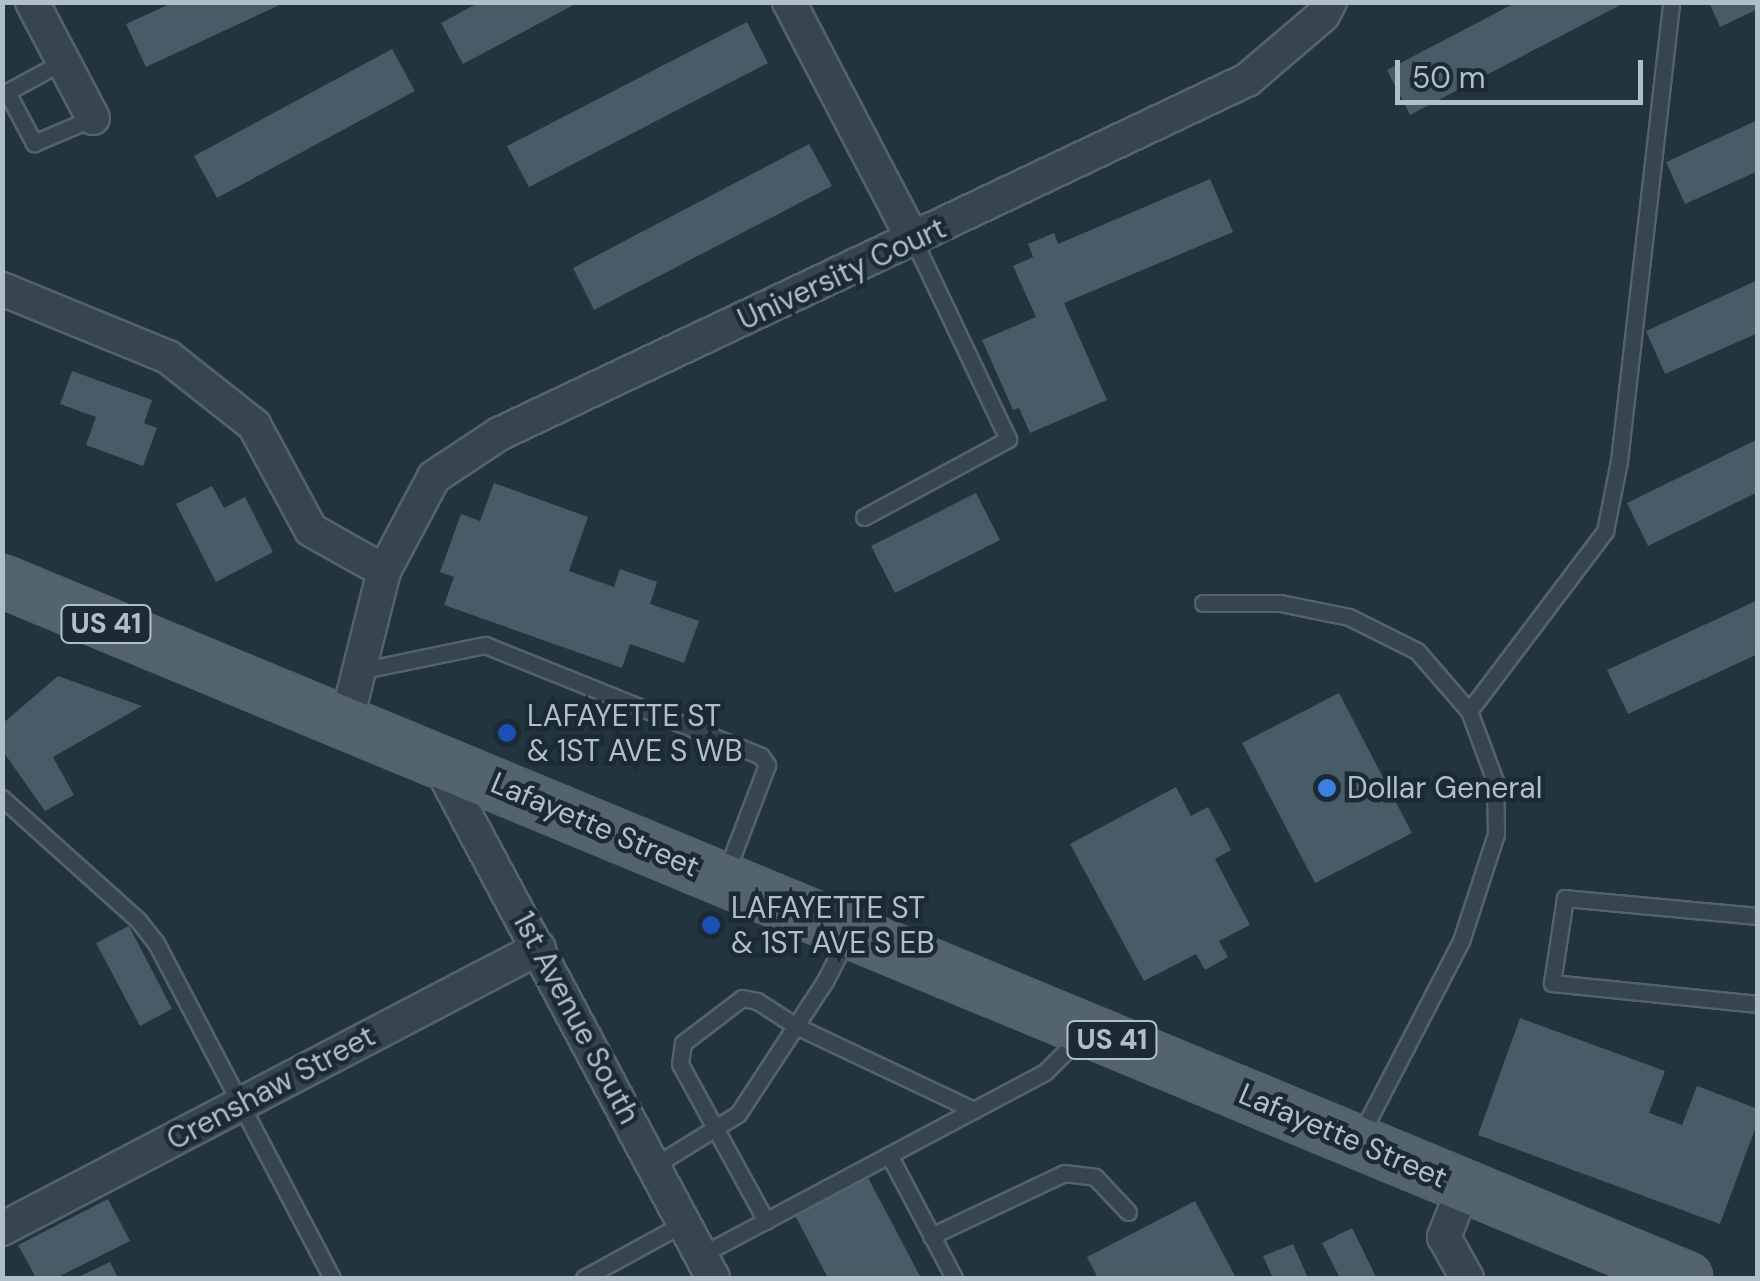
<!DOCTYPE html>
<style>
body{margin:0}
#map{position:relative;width:1760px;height:1281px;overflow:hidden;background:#22343e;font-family:"DM Sans",sans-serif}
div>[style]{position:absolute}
.building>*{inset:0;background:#475c67}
.roads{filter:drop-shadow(2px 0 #54626c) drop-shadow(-2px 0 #54626c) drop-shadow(0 2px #54626c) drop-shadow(0 -2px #54626c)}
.lane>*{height:15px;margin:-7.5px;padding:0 7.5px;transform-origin:7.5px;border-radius:7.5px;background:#36454e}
.street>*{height:32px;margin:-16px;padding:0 16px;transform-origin:16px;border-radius:16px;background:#36454e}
.primary>*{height:50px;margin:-25px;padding:0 25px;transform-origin:25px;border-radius:25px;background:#53646e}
.dots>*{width:28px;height:28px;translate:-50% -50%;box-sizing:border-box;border:5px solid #1b2a33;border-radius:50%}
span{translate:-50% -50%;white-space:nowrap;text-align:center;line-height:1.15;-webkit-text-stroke:9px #1b2a33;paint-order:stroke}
.shield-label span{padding:2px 8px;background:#1b2a33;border:2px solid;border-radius:8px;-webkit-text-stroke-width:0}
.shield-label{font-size:28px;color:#b1bfc9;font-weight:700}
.street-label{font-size:30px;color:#b1bfc9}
.poi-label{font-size:30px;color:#b1bfc9}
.left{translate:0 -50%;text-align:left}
.frame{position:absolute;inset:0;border:5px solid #b1bfc9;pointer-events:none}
.scale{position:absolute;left:1395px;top:60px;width:248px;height:45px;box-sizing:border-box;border:5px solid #b1bfc9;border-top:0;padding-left:12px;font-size:30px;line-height:35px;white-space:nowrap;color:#b1bfc9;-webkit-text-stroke:8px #1b2a33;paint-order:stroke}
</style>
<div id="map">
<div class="building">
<i style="clip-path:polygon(174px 2px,286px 2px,146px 67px,126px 24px)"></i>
<i style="clip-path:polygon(480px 2px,579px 2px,463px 64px,441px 23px)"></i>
<i style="clip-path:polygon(1517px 2px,1626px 2px,1410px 115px,1387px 70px)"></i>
<i style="clip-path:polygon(1709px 2px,1758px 2px,1758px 9px,1720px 27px)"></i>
<i style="clip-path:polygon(747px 22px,768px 63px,529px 187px,507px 146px)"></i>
<i style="clip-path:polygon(392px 49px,415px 91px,217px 198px,194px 156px)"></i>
<i style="clip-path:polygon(1758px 120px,1758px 171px,1685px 204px,1666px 162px)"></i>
<i style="clip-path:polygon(809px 144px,832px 186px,594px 310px,573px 268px)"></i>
<i style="clip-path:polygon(1210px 179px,1233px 232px,1064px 303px,1107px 400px,1030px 433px,1019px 408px,1013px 410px,982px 340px,1036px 317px,1013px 266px,1033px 257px,1028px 244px,1054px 233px,1058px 244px)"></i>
<i style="clip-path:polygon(1758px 280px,1758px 333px,1665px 374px,1646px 331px)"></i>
<i style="clip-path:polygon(72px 371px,152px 400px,144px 423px,157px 428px,143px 466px,86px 445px,96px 417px,60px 404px)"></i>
<i style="clip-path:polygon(1758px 439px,1758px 492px,1648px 546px,1627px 503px)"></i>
<i style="clip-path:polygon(494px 483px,588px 517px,569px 571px,614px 587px,620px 569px,657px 582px,650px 604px,699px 621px,684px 663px,630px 644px,622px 668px,444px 605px,454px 577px,440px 572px,461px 514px,480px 521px)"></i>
<i style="clip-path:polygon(212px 486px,224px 508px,245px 497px,273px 552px,216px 582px,176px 504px)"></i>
<i style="clip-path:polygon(976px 493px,1000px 540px,895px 593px,871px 546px)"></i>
<i style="clip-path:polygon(1758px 600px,1758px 654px,1628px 714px,1607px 670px)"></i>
<i style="clip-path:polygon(58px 676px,142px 706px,53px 757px,74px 795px,45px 811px,2px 750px,2px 724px)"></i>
<i style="clip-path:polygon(1339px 693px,1412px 833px,1315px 883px,1242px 743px)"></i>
<i style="clip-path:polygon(1176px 787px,1191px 816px,1208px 807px,1231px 850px,1215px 859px,1250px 925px,1219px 941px,1228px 957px,1205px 970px,1196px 954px,1144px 981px,1070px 844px)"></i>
<i style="clip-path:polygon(129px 926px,172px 1009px,140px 1026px,96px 943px)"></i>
<i style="clip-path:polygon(1520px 1018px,1665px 1071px,1649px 1113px,1682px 1125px,1697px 1086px,1758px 1109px,1758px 1121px,1720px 1224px,1478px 1135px)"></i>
<i style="clip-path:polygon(864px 1170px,921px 1278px,828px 1278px,791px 1208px)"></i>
<i style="clip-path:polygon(108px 1199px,130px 1241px,56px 1278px,36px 1278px,18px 1245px)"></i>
<i style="clip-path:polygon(1195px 1201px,1236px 1278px,1098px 1278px,1087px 1257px)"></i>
<i style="clip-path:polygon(1352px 1228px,1376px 1277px,1374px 1278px,1340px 1278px,1322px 1243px)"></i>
<i style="clip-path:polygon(1293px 1244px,1308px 1278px,1273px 1278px,1263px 1256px)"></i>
<i style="clip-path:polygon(110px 1262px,118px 1278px,76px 1278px)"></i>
</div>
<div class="roads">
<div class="lane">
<i style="left:62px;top:62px;width:63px;rotate:151.4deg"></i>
<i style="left:7px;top:92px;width:58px;rotate:62.1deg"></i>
<i style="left:34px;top:143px;width:64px;rotate:-23deg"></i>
<i style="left:864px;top:517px;width:164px;rotate:-28.4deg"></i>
<i style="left:1008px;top:439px;width:219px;rotate:-115.4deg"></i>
<i style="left:1203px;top:603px;width:77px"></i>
<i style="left:1280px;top:603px;width:70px;rotate:11.5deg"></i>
<i style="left:1349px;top:617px;width:76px;rotate:26.6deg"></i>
<i style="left:1417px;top:651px;width:79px;rotate:49.1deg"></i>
<i style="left:1469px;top:711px;width:75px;rotate:69.6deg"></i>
<i style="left:1495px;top:781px;width:53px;rotate:88.9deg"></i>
<i style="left:1496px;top:834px;width:113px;rotate:108.1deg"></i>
<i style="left:1461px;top:941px;width:217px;rotate:117.4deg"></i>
<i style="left:359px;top:671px;width:129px;rotate:-11.7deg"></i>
<i style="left:485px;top:645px;width:297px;rotate:21.9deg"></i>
<i style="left:761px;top:756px;width:11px;rotate:56deg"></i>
<i style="left:767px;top:765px;width:118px;rotate:110.9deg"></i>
<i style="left:1469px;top:711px;width:226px;rotate:-52.9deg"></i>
<i style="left:1605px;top:531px;width:71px;rotate:-78.7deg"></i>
<i style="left:1619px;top:461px;width:462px;rotate:-83.5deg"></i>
<i style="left:2px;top:798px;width:183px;rotate:41.9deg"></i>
<i style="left:138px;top:920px;width:29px;rotate:52deg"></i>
<i style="left:156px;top:943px;width:378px;rotate:62.3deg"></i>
<i style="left:1758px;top:916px;width:194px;rotate:-174.7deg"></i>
<i style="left:1565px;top:898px;width:86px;rotate:98.7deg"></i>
<i style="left:1552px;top:983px;width:207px;rotate:5.8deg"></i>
<i style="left:889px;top:1155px;width:139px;rotate:62.1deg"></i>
<i style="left:654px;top:1166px;width:99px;rotate:-31.8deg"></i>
<i style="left:738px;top:1114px;width:159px;rotate:-56.8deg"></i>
<i style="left:825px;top:981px;width:48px;rotate:-62.9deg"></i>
<i style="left:766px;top:1221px;width:179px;rotate:-118.7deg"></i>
<i style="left:680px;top:1064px;width:21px;rotate:-82deg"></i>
<i style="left:683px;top:1043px;width:74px;rotate:-37.3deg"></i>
<i style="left:742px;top:998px;width:15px;rotate:11deg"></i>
<i style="left:757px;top:1001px;width:46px;rotate:32.7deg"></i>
<i style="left:796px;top:1026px;width:197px;rotate:25.3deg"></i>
<i style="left:931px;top:1236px;width:147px;rotate:-25.3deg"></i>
<i style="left:1064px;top:1173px;width:31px;rotate:7deg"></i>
<i style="left:1095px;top:1177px;width:48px;rotate:46.7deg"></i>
<i style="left:701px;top:1255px;width:390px;rotate:-28deg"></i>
<i style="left:1045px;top:1072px;width:51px;rotate:-45deg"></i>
<i style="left:584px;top:1278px;width:114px;rotate:-28.8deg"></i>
</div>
<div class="street">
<i style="left:32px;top:2px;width:131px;rotate:62.3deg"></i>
<i style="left:789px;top:2px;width:270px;rotate:62.4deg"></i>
<i style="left:2px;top:289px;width:179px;rotate:22.3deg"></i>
<i style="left:168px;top:357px;width:110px;rotate:38.3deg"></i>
<i style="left:254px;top:425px;width:119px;rotate:61.5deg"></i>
<i style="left:311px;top:530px;width:84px;rotate:29.3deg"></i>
<i style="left:384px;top:571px;width:156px;rotate:104.1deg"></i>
<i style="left:384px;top:571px;width:106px;rotate:-62deg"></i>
<i style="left:434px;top:477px;width:78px;rotate:-33.5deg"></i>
<i style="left:499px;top:434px;width:828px;rotate:-25.33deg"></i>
<i style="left:1247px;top:80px;width:100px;rotate:-40.5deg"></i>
<i style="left:1323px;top:15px;width:15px;rotate:-62deg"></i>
<i style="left:436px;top:759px;width:588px;rotate:61.91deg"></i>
<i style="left:1464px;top:1187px;width:54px;rotate:111.8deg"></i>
<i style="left:1444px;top:1237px;width:47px;rotate:60.7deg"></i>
<i style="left:2px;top:1229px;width:606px;rotate:-27.62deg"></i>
</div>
<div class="primary">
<i style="left:2px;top:581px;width:1823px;rotate:22.48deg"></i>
</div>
</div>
<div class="dots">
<i style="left:507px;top:733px;background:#1a4fb4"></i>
<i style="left:1327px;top:788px;background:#3f7fe0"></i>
<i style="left:711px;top:925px;background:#1a4fb4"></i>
</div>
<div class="shield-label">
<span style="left:106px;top:624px">US 41</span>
<span style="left:1112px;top:1040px">US 41</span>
</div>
<div class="street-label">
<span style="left:842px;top:274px;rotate:-25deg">University Court</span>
<span style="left:595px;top:825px;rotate:23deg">Lafayette Street</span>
<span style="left:576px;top:1018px;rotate:62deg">1st Avenue South</span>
<span style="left:271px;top:1088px;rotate:-28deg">Crenshaw Street</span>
<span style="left:1343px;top:1136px;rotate:23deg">Lafayette Street</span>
</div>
<div class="poi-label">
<span class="left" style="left:527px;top:733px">LAFAYETTE ST<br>&amp; 1ST AVE S WB</span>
<span class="left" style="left:1347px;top:788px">Dollar General</span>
<span class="left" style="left:731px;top:925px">LAFAYETTE ST<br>&amp; 1ST AVE S EB</span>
</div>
<div class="frame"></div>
<div class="scale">50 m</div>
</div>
